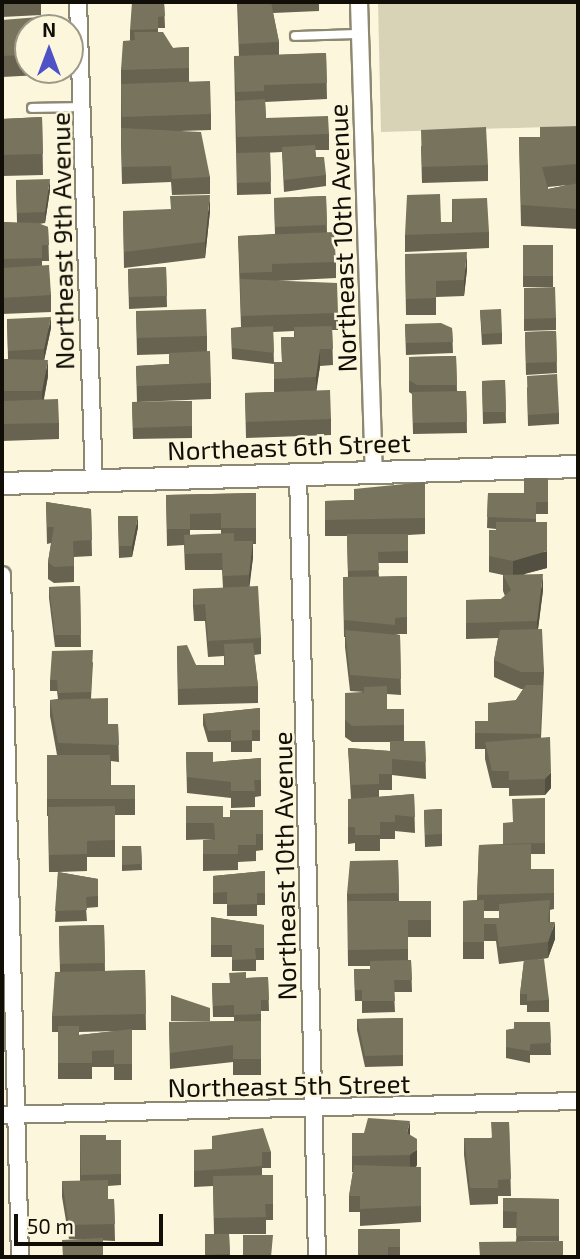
<!DOCTYPE html>
<style>
body{margin:0}
#map{position:relative;width:580px;height:1259px;overflow:hidden;background:#fbf6dc;font-family:"Exo 2",sans-serif}
div>[style]{position:absolute}
.green>*{inset:0;background:#d8d2b7}
.roads{filter:drop-shadow(2px 0 #8d8871) drop-shadow(-2px 0 #8d8871) drop-shadow(0 2px #8d8871) drop-shadow(0 -2px #8d8871)}
.lane>*{height:8px;margin:-4px;padding:0 4px;transform-origin:4px;border-radius:4px;background:#fff}
.street>*{height:16px;margin:-8px;padding:0 8px;transform-origin:8px;border-radius:8px;background:#fff}
.secondary>*{height:21px;margin:-10.5px;padding:0 10.5px;transform-origin:10.5px;border-radius:10.5px;background:#fff}
.wall>*{inset:0;background:#676350}
.shaded-wall>*{inset:0;background:#545041}
.building>*{inset:0;background:#78735d}
span{translate:-50% -50%;white-space:nowrap;text-align:center;line-height:1.15;-webkit-text-stroke:5px #fbf6dc;paint-order:stroke}
.street-label{font-size:26px;color:#100e06}
.frame{position:absolute;inset:0;border:4px solid #100e06;pointer-events:none}
.north{position:absolute;left:14px;top:14px;width:70px;height:70px;box-sizing:border-box;background:#fbf6dc;border:2px solid #9d9986;border-radius:50%;rotate:0deg;font-size:19px;font-weight:700;line-height:28px;text-align:center;color:#100e06}
.north::after{content:'';display:block;margin:auto;width:24px;height:32px;background:#4f51c7;clip-path:polygon(50% 0,100% 100%,50% 72%,0 100%)}
.scale{position:absolute;left:14px;top:1214px;width:149px;height:32px;box-sizing:border-box;border:4px solid #100e06;border-top:0;padding-left:9px;font-size:21px;line-height:24px;white-space:nowrap;color:#100e06;-webkit-text-stroke:5px #fbf6dc;paint-order:stroke}
</style>
<div id="map">
<div class="green">
<i style="clip-path:polygon(378px 2px,578px 2px,578px 126px,381px 132px)"></i>
</div>
<div class="roads">
<div class="lane">
<i style="left:295px;top:36px;width:65px;rotate:-1.8deg"></i>
<i style="left:32px;top:108px;width:49px;rotate:-1.2deg"></i>
</div>
<div class="street">
<i style="left:78px;top:2px;width:477px;rotate:88.1deg"></i>
<i style="left:359px;top:2px;width:470px;rotate:88.2deg"></i>
<i style="left:298px;top:474px;width:783px;rotate:88.61deg"></i>
<i style="left:2px;top:575px;width:682px;rotate:88.49deg"></i>
<i style="left:2px;top:1115px;width:576px;rotate:-1.39deg"></i>
</div>
<div class="secondary">
<i style="left:2px;top:483px;width:576px;rotate:-1.69deg"></i>
</div>
</div>
<div class="wall">
<i style="clip-path:polygon(2px 2px,41px 2px,41px 15px,2px 17px)"></i>
<i style="clip-path:polygon(164px 2px,165px 28px,158px 28px,158px 32px,173px 48px,189px 47px,189px 81px,211px 114px,211px 130px,180px 131px,210px 177px,210px 194px,172px 195px,171px 182px,122px 184px,121px 144px,121px 70px,130px 41px,130px 30px)"></i>
<i style="clip-path:polygon(237px 2px,319px 2px,319px 11px,273px 13px,279px 42px,279px 55px,326px 53px,327px 99px,265px 102px,266px 118px,329px 134px,329px 150px,315px 150px,316px 157px,326px 175px,326px 186px,284px 192px,282px 152px,262px 153px,270px 152px,271px 194px,237px 195px,234px 56px,239px 56px)"></i>
<i style="clip-path:polygon(2px 20px,28px 28px,28px 70px,40px 70px,40px 75px,2px 77px)"></i>
<i style="clip-path:polygon(42px 117px,43px 175px,2px 176px,2px 119px)"></i>
<i style="clip-path:polygon(evenodd,578px 126px,578px 229px,521px 226px,519px 137px,540px 137px,578px 126px,568px 185px,548px 189px,548px 187px,568px 185px)"></i>
<i style="clip-path:polygon(421px 146px,488px 165px,488px 181px,422px 183px)"></i>
<i style="clip-path:polygon(16px 180px,50px 190px,45px 223px,39px 224px,48px 227px,49px 261px,42px 261px,42px 265px,51px 295px,51px 312px,2px 314px,2px 222px,17px 223px)"></i>
<i style="clip-path:polygon(326px 196px,327px 232px,336px 262px,336px 278px,277px 281px,338px 313px,338px 330px,332px 330px,333px 365px,320px 366px,316px 390px,331px 419px,331px 435px,246px 438px,245px 393px,274px 392px,274px 362px,282px 362px,281px 337px,294px 337px,294px 331px,273px 332px,274px 364px,232px 359px,231px 328px,241px 327px,238px 236px,275px 234px,274px 198px)"></i>
<i style="clip-path:polygon(452px 199px,489px 232px,489px 248px,405px 252px,405px 235px,441px 222px,452px 222px)"></i>
<i style="clip-path:polygon(123px 211px,210px 211px,205px 258px,124px 268px)"></i>
<i style="clip-path:polygon(523px 245px,553px 245px,553px 287px,523px 287px)"></i>
<i style="clip-path:polygon(405px 254px,467px 269px,464px 296px,436px 297px,436px 315px,406px 315px)"></i>
<i style="clip-path:polygon(166px 267px,167px 307px,129px 309px,128px 269px)"></i>
<i style="clip-path:polygon(524px 288px,556px 318px,556px 330px,524px 331px)"></i>
<i style="clip-path:polygon(480px 310px,502px 333px,502px 344px,482px 345px)"></i>
<i style="clip-path:polygon(136px 311px,207px 336px,207px 351px,211px 383px,211px 399px,137px 402px,136px 366px,169px 364px,169px 354px,137px 355px)"></i>
<i style="clip-path:polygon(7px 319px,51px 328px,44px 360px,48px 376px,44px 399px,59px 423px,59px 439px,2px 441px,2px 359px,8px 359px)"></i>
<i style="clip-path:polygon(405px 324px,452px 328px,453px 353px,406px 355px)"></i>
<i style="clip-path:polygon(556px 331px,557px 373px,526px 375px,525px 332px)"></i>
<i style="clip-path:polygon(456px 356px,457px 391px,466px 391px,467px 433px,413px 434px,412px 394px,409px 392px,409px 357px)"></i>
<i style="clip-path:polygon(505px 380px,506px 423px,483px 424px,482px 381px)"></i>
<i style="clip-path:polygon(527px 387px,559px 413px,559px 424px,528px 426px)"></i>
<i style="clip-path:polygon(192px 401px,192px 438px,133px 439px,132px 402px)"></i>
<i style="clip-path:polygon(548px 478px,548px 514px,536px 514px,536px 522px,547px 568px,524px 574px,543px 590px,538px 629px,544px 672px,541px 738px,551px 788px,545px 795px,509px 796px,509px 788px,492px 788px,485px 759px,485px 749px,475px 749px,475px 721px,488px 721px,516px 700px,523px 689px,521px 689px,494px 677px,494px 660px,498px 638px,466px 639px,466px 600px,501px 599px,505px 596px,503px 591px,503px 575px,489px 572px,489px 530px,496px 530px,496px 529px,487px 528px,488px 493px,524px 493px)"></i>
<i style="clip-path:polygon(425px 482px,425px 534px,408px 535px,408px 563px,378px 563px,379px 577px,407px 576px,407px 634px,395px 634px,400px 635px,401px 695px,387px 694px,387px 709px,404px 725px,404px 741px,425px 741px,426px 779px,392px 775px,392px 790px,379px 790px,379px 797px,414px 794px,415px 833px,395px 831px,395px 839px,380px 839px,380px 851px,355px 851px,355px 843px,348px 844px,348px 799px,351px 799px,348px 748px,390px 751px,390px 742px,352px 742px,345px 737px,345px 693px,364px 692px,350px 691px,345px 647px,345px 637px,344px 637px,343px 577px,348px 577px,347px 536px,325px 536px,325px 501px,354px 500px)"></i>
<i style="clip-path:polygon(evenodd,256px 493px,256px 544px,253px 544px,253px 557px,249px 586px,261px 638px,261px 654px,254px 655px,258px 686px,258px 703px,178px 705px,177px 646px,196px 665px,224px 665px,224px 656px,208px 657px,205px 621px,194px 621px,193px 606px,193px 589px,223px 588px,222px 570px,185px 570px,184px 545px,167px 546px,166px 495px,256px 493px,190px 530px,221px 530px,221px 534px,190px 535px,190px 530px)"></i>
<i style="clip-path:polygon(46px 502px,91px 509px,92px 556px,74px 557px,74px 582px,54px 583px,48px 579px,48px 562px,51px 543px,47px 544px)"></i>
<i style="clip-path:polygon(118px 516px,138px 527px,132px 557px,119px 558px)"></i>
<i style="clip-path:polygon(80px 586px,81px 647px,55px 647px,49px 598px,49px 587px)"></i>
<i style="clip-path:polygon(93px 662px,91px 698px,108px 724px,118px 724px,119px 762px,111px 761px,111px 785px,135px 785px,135px 815px,115px 815px,115px 857px,87px 857px,87px 871px,58px 872px,98px 879px,98px 907px,86px 908px,87px 921px,55px 922px,58px 872px,49px 872px,48px 816px,47px 816px,47px 755px,57px 755px,50px 716px,50px 700px,58px 699px,57px 691px,50px 691px,50px 680px)"></i>
<i style="clip-path:polygon(260px 708px,260px 741px,252px 741px,252px 752px,231px 752px,231px 742px,208px 742px,203px 725px,203px 714px)"></i>
<i style="clip-path:polygon(186px 752px,213px 762px,261px 758px,261px 796px,255px 797px,255px 807px,231px 808px,231px 798px,187px 793px)"></i>
<i style="clip-path:polygon(evenodd,545px 798px,545px 854px,531px 854px,531px 869px,554px 869px,554px 909px,550px 910px,550px 922px,555px 939px,548px 958px,537px 960px,549px 1000px,549px 1012px,527px 1012px,527px 1005px,520px 1005px,520px 994px,524px 961px,499px 964px,496px 941px,484px 941px,484px 959px,463px 959px,463px 901px,477px 900px,479px 845px,503px 844px,545px 798px,484px 911px,499px 911px,499px 918px,484px 918px,484px 911px)"></i>
<i style="clip-path:polygon(186px 806px,223px 817px,230px 817px,263px 810px,263px 850px,256px 851px,256px 861px,238px 862px,238px 870px,203px 871px,203px 840px,214px 839px,186px 840px)"></i>
<i style="clip-path:polygon(442px 809px,442px 846px,425px 847px,424px 810px)"></i>
<i style="clip-path:polygon(122px 846px,141px 846px,142px 870px,122px 871px)"></i>
<i style="clip-path:polygon(398px 860px,399px 901px,431px 901px,431px 937px,408px 937px,408px 960px,411px 960px,412px 992px,394px 992px,395px 1012px,362px 1013px,362px 1001px,355px 1001px,354px 969px,370px 969px,370px 966px,348px 966px,347px 894px)"></i>
<i style="clip-path:polygon(265px 871px,265px 905px,257px 905px,257px 916px,227px 916px,227px 904px,213px 904px,213px 876px)"></i>
<i style="clip-path:polygon(211px 917px,264px 925px,264px 960px,256px 960px,256px 971px,232px 971px,232px 957px,211px 957px)"></i>
<i style="clip-path:polygon(evenodd,104px 925px,105px 971px,145px 970px,146px 1030px,132px 1030px,132px 1080px,114px 1080px,114px 1067px,92px 1067px,92px 1079px,58px 1079px,58px 1032px,52px 1032px,52px 1016px,60px 972px,59px 926px,104px 925px,117px 1031px,79px 1035px,79px 1032px,117px 1031px)"></i>
<i style="clip-path:polygon(268px 977px,269px 1011px,261px 1011px,261px 1075px,233px 1075px,233px 1062px,170px 1069px,169px 1022px,234px 1021px,234px 1017px,213px 1017px,212px 983px,229px 983px,246px 978px)"></i>
<i style="clip-path:polygon(403px 1018px,403px 1066px,365px 1067px,357px 1030px,357px 1019px)"></i>
<i style="clip-path:polygon(550px 1022px,551px 1055px,530px 1055px,530px 1063px,506px 1058px,506px 1030px)"></i>
<i style="clip-path:polygon(509px 1122px,511px 1196px,498px 1196px,498px 1204px,470px 1205px,464px 1155px,464px 1138px,491px 1138px)"></i>
<i style="clip-path:polygon(352px 1133px,410px 1135px,417px 1165px,416px 1167px,421px 1206px,421px 1222px,360px 1226px,360px 1212px,349px 1212px,349px 1196px,353px 1172px,352px 1172px)"></i>
<i style="clip-path:polygon(80px 1135px,106px 1140px,121px 1140px,121px 1185px,108px 1186px,108px 1199px,114px 1199px,115px 1241px,69px 1239px,62px 1197px,62px 1181px,80px 1181px)"></i>
<i style="clip-path:polygon(194px 1150px,271px 1152px,271px 1168px,262px 1168px,262px 1175px,273px 1175px,273px 1220px,266px 1220px,266px 1234px,229px 1234px,230px 1257px,205px 1257px,205px 1234px,214px 1234px,213px 1186px,194px 1187px)"></i>
<i style="clip-path:polygon(503px 1198px,559px 1199px,559px 1241px,516px 1242px,517px 1228px,503px 1228px)"></i>
<i style="clip-path:polygon(400px 1229px,400px 1257px,358px 1257px)"></i>
</div>
<div class="shaded-wall">
<i style="clip-path:polygon(50px 179px,50px 190px,45px 223px,45px 212px)"></i>
<i style="clip-path:polygon(210px 195px,210px 211px,205px 258px,205px 242px)"></i>
<i style="clip-path:polygon(467px 252px,467px 269px,464px 296px,464px 280px)"></i>
<i style="clip-path:polygon(51px 317px,51px 328px,44px 361px,44px 349px)"></i>
<i style="clip-path:polygon(320px 349px,320px 366px,316px 394px,316px 377px)"></i>
<i style="clip-path:polygon(48px 360px,48px 376px,42px 407px,42px 391px)"></i>
<i style="clip-path:polygon(138px 516px,138px 527px,132px 557px,132px 546px)"></i>
<i style="clip-path:polygon(253px 541px,253px 557px,249px 591px,249px 575px)"></i>
<i style="clip-path:polygon(547px 551px,547px 568px,513px 577px,513px 561px)"></i>
<i style="clip-path:polygon(543px 574px,543px 590px,537px 637px,537px 621px)"></i>
<i style="clip-path:polygon(551px 772px,551px 788px,545px 795px,545px 779px)"></i>
<i style="clip-path:polygon(555px 922px,555px 939px,548px 958px,548px 942px)"></i>
<i style="clip-path:polygon(410px 1121px,410px 1138px,407px 1133px)"></i>
<i style="clip-path:polygon(417px 1149px,417px 1165px,410px 1172px,410px 1155px)"></i>
</div>
<div class="building">
<i style="clip-path:polygon(132px 2px,164px 2px,165px 16px,158px 17px,158px 29px,130px 30px)"></i>
<i style="clip-path:polygon(238px 2px,271px 2px,279px 42px,239px 44px)"></i>
<i style="clip-path:polygon(39px 17px,39px 28px,28px 28px,28px 55px,2px 56px,2px 20px)"></i>
<i style="clip-path:polygon(134px 32px,163px 32px,173px 48px,189px 47px,189px 68px,121px 70px,123px 41px,135px 40px)"></i>
<i style="clip-path:polygon(326px 53px,327px 83px,264px 85px,264px 91px,236px 92px,234px 56px)"></i>
<i style="clip-path:polygon(210px 81px,211px 114px,122px 117px,121px 84px)"></i>
<i style="clip-path:polygon(265px 99px,266px 118px,328px 116px,329px 134px,237px 137px,235px 101px)"></i>
<i style="clip-path:polygon(42px 117px,43px 154px,2px 155px,2px 119px)"></i>
<i style="clip-path:polygon(578px 126px,578px 164px,542px 167px,548px 189px,578px 183px,578px 209px,521px 205px,519px 137px,540px 137px,540px 127px)"></i>
<i style="clip-path:polygon(486px 127px,488px 165px,422px 167px,421px 130px)"></i>
<i style="clip-path:polygon(121px 128px,201px 132px,210px 177px,172px 179px,171px 166px,122px 167px)"></i>
<i style="clip-path:polygon(315px 145px,316px 157px,324px 157px,326px 175px,284px 180px,282px 147px)"></i>
<i style="clip-path:polygon(270px 152px,271px 182px,237px 183px,237px 153px)"></i>
<i style="clip-path:polygon(50px 179px,45px 212px,17px 213px,16px 180px)"></i>
<i style="clip-path:polygon(440px 194px,441px 222px,453px 222px,452px 199px,487px 198px,489px 232px,405px 235px,407px 195px)"></i>
<i style="clip-path:polygon(210px 195px,205px 242px,124px 252px,123px 211px,171px 209px,170px 196px)"></i>
<i style="clip-path:polygon(326px 196px,327px 225px,275px 227px,274px 198px)"></i>
<i style="clip-path:polygon(2px 222px,38px 223px,48px 227px,49px 245px,42px 245px,42px 258px,2px 259px)"></i>
<i style="clip-path:polygon(334px 232px,336px 262px,272px 264px,272px 272px,240px 273px,238px 236px)"></i>
<i style="clip-path:polygon(523px 245px,553px 245px,553px 276px,523px 276px)"></i>
<i style="clip-path:polygon(467px 252px,464px 280px,436px 281px,436px 298px,406px 299px,405px 254px)"></i>
<i style="clip-path:polygon(49px 265px,51px 295px,2px 298px,2px 268px)"></i>
<i style="clip-path:polygon(166px 267px,167px 296px,129px 297px,128px 269px)"></i>
<i style="clip-path:polygon(240px 279px,337px 283px,338px 313px,241px 316px)"></i>
<i style="clip-path:polygon(555px 287px,556px 318px,524px 319px,524px 288px)"></i>
<i style="clip-path:polygon(206px 309px,207px 336px,137px 338px,136px 311px)"></i>
<i style="clip-path:polygon(501px 309px,502px 333px,482px 334px,480px 310px)"></i>
<i style="clip-path:polygon(51px 317px,44px 349px,8px 351px,7px 319px)"></i>
<i style="clip-path:polygon(441px 323px,452px 328px,453px 342px,406px 343px,405px 324px)"></i>
<i style="clip-path:polygon(273px 326px,274px 353px,232px 348px,231px 328px)"></i>
<i style="clip-path:polygon(332px 326px,333px 349px,320px 349px,316px 377px,274px 379px,274px 362px,282px 362px,281px 337px,295px 337px,294px 327px)"></i>
<i style="clip-path:polygon(556px 331px,557px 362px,526px 363px,525px 332px)"></i>
<i style="clip-path:polygon(210px 351px,211px 383px,137px 386px,136px 366px,169px 364px,169px 353px)"></i>
<i style="clip-path:polygon(456px 356px,457px 385px,417px 385px,409px 380px,409px 357px)"></i>
<i style="clip-path:polygon(2px 359px,48px 360px,42px 391px,2px 391px)"></i>
<i style="clip-path:polygon(557px 374px,559px 413px,528px 415px,527px 376px)"></i>
<i style="clip-path:polygon(505px 380px,506px 412px,483px 412px,482px 381px)"></i>
<i style="clip-path:polygon(330px 390px,331px 419px,246px 422px,245px 393px)"></i>
<i style="clip-path:polygon(466px 391px,467px 422px,413px 423px,412px 392px)"></i>
<i style="clip-path:polygon(58px 399px,59px 423px,2px 424px,2px 401px)"></i>
<i style="clip-path:polygon(192px 401px,192px 426px,133px 428px,132px 402px)"></i>
<i style="clip-path:polygon(524px 478px,548px 478px,548px 502px,536px 502px,536px 519px,487px 517px,488px 493px,524px 493px)"></i>
<i style="clip-path:polygon(425px 482px,425px 518px,325px 520px,325px 501px,354px 500px,354px 489px)"></i>
<i style="clip-path:polygon(256px 493px,256px 528px,221px 528px,221px 513px,190px 514px,190px 529px,167px 529px,166px 495px)"></i>
<i style="clip-path:polygon(46px 502px,91px 509px,92px 540px,73px 541px,74px 566px,54px 567px,48px 562px,54px 527px,47px 527px)"></i>
<i style="clip-path:polygon(118px 516px,138px 516px,132px 546px,119px 546px)"></i>
<i style="clip-path:polygon(496px 522px,547px 522px,547px 551px,513px 561px,489px 556px,489px 530px,496px 530px)"></i>
<i style="clip-path:polygon(234px 533px,234px 541px,253px 541px,249px 575px,223px 576px,222px 553px,185px 554px,184px 535px)"></i>
<i style="clip-path:polygon(347px 534px,408px 534px,408px 551px,378px 552px,379px 570px,348px 571px)"></i>
<i style="clip-path:polygon(543px 574px,537px 621px,466px 623px,466px 600px,501px 599px,511px 590px,503px 575px)"></i>
<i style="clip-path:polygon(407px 576px,407px 617px,395px 618px,395px 625px,344px 620px,343px 577px)"></i>
<i style="clip-path:polygon(80px 586px,81px 635px,55px 635px,49px 587px)"></i>
<i style="clip-path:polygon(258px 586px,261px 638px,208px 641px,205px 604px,194px 605px,193px 589px)"></i>
<i style="clip-path:polygon(542px 629px,544px 672px,521px 672px,494px 660px,500px 630px)"></i>
<i style="clip-path:polygon(345px 630px,400px 635px,401px 679px,350px 675px)"></i>
<i style="clip-path:polygon(253px 643px,258px 686px,178px 689px,177px 646px,187px 645px,196px 665px,225px 665px,224px 644px)"></i>
<i style="clip-path:polygon(93px 650px,91px 692px,58px 693px,57px 680px,50px 680px,52px 651px)"></i>
<i style="clip-path:polygon(526px 685px,543px 685px,540px 734px,475px 733px,475px 721px,488px 721px,488px 703px,516px 700px)"></i>
<i style="clip-path:polygon(387px 686px,387px 709px,404px 709px,404px 725px,352px 726px,345px 720px,345px 693px,364px 693px,364px 687px)"></i>
<i style="clip-path:polygon(108px 698px,108px 724px,118px 724px,119px 745px,58px 743px,50px 700px)"></i>
<i style="clip-path:polygon(260px 708px,260px 730px,252px 730px,252px 740px,231px 741px,231px 730px,208px 731px,203px 714px)"></i>
<i style="clip-path:polygon(550px 737px,551px 772px,545px 779px,509px 780px,509px 771px,492px 771px,485px 742px)"></i>
<i style="clip-path:polygon(390px 741px,425px 741px,426px 762px,392px 759px,392px 774px,379px 774px,379px 784px,351px 785px,348px 748px,390px 751px)"></i>
<i style="clip-path:polygon(186px 752px,213px 752px,213px 762px,261px 758px,261px 780px,254px 780px,255px 791px,231px 791px,231px 782px,187px 777px)"></i>
<i style="clip-path:polygon(47px 755px,110px 755px,111px 785px,135px 785px,135px 799px,47px 799px)"></i>
<i style="clip-path:polygon(414px 794px,415px 817px,395px 815px,395px 822px,380px 822px,380px 835px,355px 835px,355px 827px,348px 827px,348px 799px)"></i>
<i style="clip-path:polygon(545px 798px,545px 843px,503px 844px,503px 823px,513px 822px,512px 799px)"></i>
<i style="clip-path:polygon(115px 806px,115px 840px,87px 841px,87px 854px,49px 855px,48px 807px)"></i>
<i style="clip-path:polygon(186px 806px,223px 806px,223px 817px,230px 817px,230px 810px,263px 810px,263px 834px,256px 834px,256px 845px,238px 845px,238px 854px,203px 854px,203px 840px,215px 840px,214px 823px,186px 823px)"></i>
<i style="clip-path:polygon(442px 809px,442px 834px,425px 835px,424px 810px)"></i>
<i style="clip-path:polygon(531px 844px,531px 869px,554px 869px,554px 893px,477px 895px,479px 845px)"></i>
<i style="clip-path:polygon(122px 846px,141px 846px,142px 864px,122px 865px)"></i>
<i style="clip-path:polygon(398px 860px,399px 893px,347px 894px,350px 861px)"></i>
<i style="clip-path:polygon(265px 871px,265px 893px,257px 893px,257px 904px,227px 905px,227px 892px,213px 893px,213px 876px)"></i>
<i style="clip-path:polygon(58px 872px,98px 879px,98px 896px,86px 897px,87px 910px,55px 911px)"></i>
<i style="clip-path:polygon(484px 900px,484px 918px,499px 918px,499px 904px,550px 900px,548px 922px,555px 922px,548px 942px,499px 947px,496px 924px,484px 924px,484px 942px,463px 942px,463px 901px)"></i>
<i style="clip-path:polygon(348px 901px,431px 901px,431px 920px,408px 920px,408px 949px,348px 950px)"></i>
<i style="clip-path:polygon(211px 917px,264px 925px,264px 948px,255px 948px,256px 959px,232px 960px,232px 945px,211px 945px)"></i>
<i style="clip-path:polygon(104px 925px,105px 963px,60px 964px,59px 926px)"></i>
<i style="clip-path:polygon(544px 959px,549px 1000px,527px 1001px,527px 994px,520px 994px,524px 960px)"></i>
<i style="clip-path:polygon(411px 960px,412px 980px,394px 980px,395px 1001px,362px 1001px,362px 990px,355px 990px,354px 969px,370px 969px,370px 961px)"></i>
<i style="clip-path:polygon(145px 970px,146px 1014px,52px 1016px,55px 972px)"></i>
<i style="clip-path:polygon(246px 972px,246px 978px,268px 977px,269px 1000px,261px 1000px,261px 1014px,234px 1015px,234px 1005px,213px 1006px,212px 983px,230px 983px,229px 973px)"></i>
<i style="clip-path:polygon(171px 995px,210px 1008px,210px 1021px,171px 1021px)"></i>
<i style="clip-path:polygon(403px 1018px,403px 1055px,365px 1056px,357px 1019px)"></i>
<i style="clip-path:polygon(261px 1021px,261px 1059px,233px 1059px,233px 1045px,170px 1053px,169px 1022px)"></i>
<i style="clip-path:polygon(514px 1022px,550px 1022px,551px 1043px,530px 1044px,530px 1051px,506px 1047px,506px 1030px,514px 1029px)"></i>
<i style="clip-path:polygon(58px 1026px,79px 1026px,79px 1035px,132px 1029px,132px 1064px,114px 1064px,114px 1050px,92px 1051px,92px 1063px,58px 1063px)"></i>
<i style="clip-path:polygon(368px 1118px,410px 1121px,407px 1133px,417px 1139px,417px 1149px,410px 1155px,352px 1156px,352px 1133px,364px 1133px)"></i>
<i style="clip-path:polygon(491px 1122px,509px 1122px,511px 1179px,498px 1180px,498px 1188px,470px 1188px,464px 1138px,492px 1138px)"></i>
<i style="clip-path:polygon(263px 1128px,271px 1152px,262px 1152px,262px 1166px,194px 1171px,194px 1150px,212px 1149px,212px 1136px)"></i>
<i style="clip-path:polygon(80px 1135px,106px 1135px,106px 1140px,121px 1140px,121px 1174px,81px 1175px)"></i>
<i style="clip-path:polygon(354px 1165px,421px 1167px,421px 1206px,360px 1209px,360px 1196px,349px 1196px)"></i>
<i style="clip-path:polygon(273px 1175px,273px 1204px,265px 1204px,266px 1217px,214px 1218px,213px 1176px)"></i>
<i style="clip-path:polygon(108px 1180px,108px 1199px,114px 1199px,115px 1224px,69px 1225px,62px 1181px)"></i>
<i style="clip-path:polygon(503px 1198px,559px 1199px,559px 1236px,516px 1236px,517px 1212px,503px 1211px)"></i>
<i style="clip-path:polygon(358px 1229px,400px 1229px,400px 1247px,388px 1247px,388px 1257px,358px 1257px)"></i>
<i style="clip-path:polygon(205px 1234px,229px 1234px,230px 1254px,205px 1255px)"></i>
<i style="clip-path:polygon(243px 1235px,273px 1235px,271px 1257px,243px 1257px)"></i>
<i style="clip-path:polygon(103px 1238px,103px 1257px,63px 1257px,62px 1240px)"></i>
<i style="clip-path:polygon(563px 1241px,563px 1257px,480px 1257px,479px 1242px)"></i>
</div>
<div class="street-label">
<span style="left:342px;top:238px;rotate:-92deg">Northeast 10th Avenue</span>
<span style="left:62px;top:241px;rotate:-91deg">Northeast 9th Avenue</span>
<span style="left:289px;top:446px;rotate:-2deg">Northeast 6th Street</span>
<span style="left:284px;top:866px;rotate:-91deg">Northeast 10th Avenue</span>
<span style="left:289px;top:1085px;rotate:-1deg">Northeast 5th Street</span>
</div>
<div class="frame"></div>
<div class="north">N</div>
<div class="scale">50 m</div>
</div>
